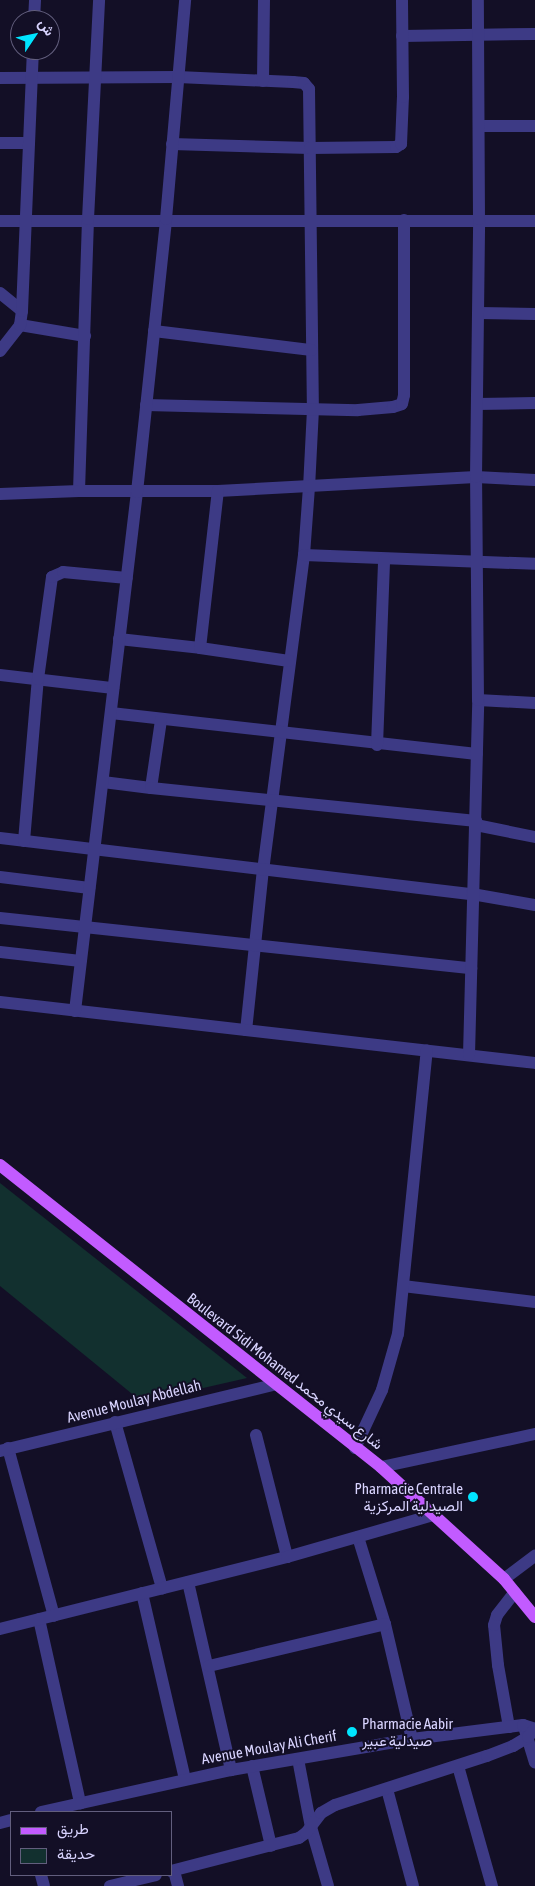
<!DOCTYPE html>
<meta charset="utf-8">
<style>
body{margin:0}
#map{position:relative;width:535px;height:1886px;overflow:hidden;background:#130f26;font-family:"Asap Condensed",Vazirmatn,sans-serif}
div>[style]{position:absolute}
.green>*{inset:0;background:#12302f}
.minor>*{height:12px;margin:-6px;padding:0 6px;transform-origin:6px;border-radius:6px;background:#3d3a85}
.major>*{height:12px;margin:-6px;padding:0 6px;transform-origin:6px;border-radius:6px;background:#c25bff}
.dots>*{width:14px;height:14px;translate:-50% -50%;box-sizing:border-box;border:2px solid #130f26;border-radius:50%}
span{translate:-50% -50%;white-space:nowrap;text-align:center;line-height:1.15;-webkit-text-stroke:4px #130f26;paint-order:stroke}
.street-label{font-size:15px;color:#d9d4ff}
.poi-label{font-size:15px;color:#d9d4ff}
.right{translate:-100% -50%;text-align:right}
.left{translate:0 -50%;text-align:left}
.legend{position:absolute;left:10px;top:1811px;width:162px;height:65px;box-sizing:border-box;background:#130f26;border:1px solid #625e7d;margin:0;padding:6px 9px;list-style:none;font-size:15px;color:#d9d4ff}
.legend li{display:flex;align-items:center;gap:10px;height:25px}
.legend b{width:25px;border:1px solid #625e7d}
.north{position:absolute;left:10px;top:10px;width:50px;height:50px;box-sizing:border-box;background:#130f26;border:1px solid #625e7d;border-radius:50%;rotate:56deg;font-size:14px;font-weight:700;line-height:20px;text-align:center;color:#d9d4ff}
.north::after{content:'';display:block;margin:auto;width:18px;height:22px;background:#00e5ff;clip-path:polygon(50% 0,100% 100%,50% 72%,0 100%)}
</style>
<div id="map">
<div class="green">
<i style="clip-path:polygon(0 1183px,247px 1378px,142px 1402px,0 1286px)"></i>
</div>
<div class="minor">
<i style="left:34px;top:20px;width:20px;rotate:-87deg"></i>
<i style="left:402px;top:36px;width:133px;rotate:-0.9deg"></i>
<i style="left:0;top:78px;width:178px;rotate:-0.3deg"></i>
<i style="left:178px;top:77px;width:115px;rotate:2.5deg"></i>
<i style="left:293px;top:82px;width:11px;rotate:5deg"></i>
<i style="left:304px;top:83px;width:8px;rotate:50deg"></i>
<i style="left:309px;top:89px;width:320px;rotate:89.3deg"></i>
<i style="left:313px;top:409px;width:78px;rotate:92.9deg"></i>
<i style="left:309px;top:487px;width:68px;rotate:94.2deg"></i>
<i style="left:304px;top:555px;width:317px;rotate:97.4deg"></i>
<i style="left:263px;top:869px;width:162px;rotate:96deg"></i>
<i style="left:263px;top:81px;width:81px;rotate:-89.3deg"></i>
<i style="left:479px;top:126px;width:56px"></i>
<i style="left:0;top:143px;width:29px"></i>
<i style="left:172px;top:144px;width:138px;rotate:1.7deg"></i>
<i style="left:310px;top:148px;width:86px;rotate:-0.7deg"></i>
<i style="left:396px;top:147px;width:6px;rotate:-31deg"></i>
<i style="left:401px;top:144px;width:47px;rotate:-87.6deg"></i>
<i style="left:403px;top:97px;width:97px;rotate:-90.6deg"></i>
<i style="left:0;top:221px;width:535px"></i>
<i style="left:0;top:293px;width:28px;rotate:39deg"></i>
<i style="left:479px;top:313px;width:56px;rotate:1deg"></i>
<i style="left:20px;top:325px;width:66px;rotate:9.6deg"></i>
<i style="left:154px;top:331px;width:159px;rotate:6.9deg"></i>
<i style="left:0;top:351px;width:33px;rotate:-52deg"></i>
<i style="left:20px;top:325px;width:14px;rotate:-82deg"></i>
<i style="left:22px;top:311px;width:261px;rotate:-87.6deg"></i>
<i style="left:477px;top:404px;width:58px;rotate:-1deg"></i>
<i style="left:146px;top:405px;width:212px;rotate:1.4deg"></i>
<i style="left:358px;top:410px;width:35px;rotate:-5deg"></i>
<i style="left:393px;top:407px;width:9px;rotate:-18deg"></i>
<i style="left:402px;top:404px;width:9px;rotate:-77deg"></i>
<i style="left:404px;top:395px;width:175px;rotate:-90deg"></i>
<i style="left:79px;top:491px;width:272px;rotate:-88.1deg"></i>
<i style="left:88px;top:219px;width:219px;rotate:-87.1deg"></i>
<i style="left:0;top:494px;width:79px;rotate:-2.2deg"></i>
<i style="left:79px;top:491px;width:139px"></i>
<i style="left:218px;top:491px;width:258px;rotate:-3.1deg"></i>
<i style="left:476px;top:477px;width:59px;rotate:2.9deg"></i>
<i style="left:304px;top:555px;width:231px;rotate:2.2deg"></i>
<i style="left:119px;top:639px;width:81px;rotate:6.3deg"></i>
<i style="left:200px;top:648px;width:90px;rotate:8.3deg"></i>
<i style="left:200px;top:648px;width:158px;rotate:-83.5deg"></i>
<i style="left:0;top:675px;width:114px;rotate:6.6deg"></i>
<i style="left:478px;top:700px;width:57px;rotate:3deg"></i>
<i style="left:111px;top:713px;width:368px;rotate:6.4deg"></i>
<i style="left:377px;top:745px;width:186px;rotate:-87.8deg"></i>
<i style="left:103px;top:782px;width:48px;rotate:7.1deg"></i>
<i style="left:151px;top:788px;width:69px;rotate:-81.6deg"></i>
<i style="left:151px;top:788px;width:327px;rotate:5.8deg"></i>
<i style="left:476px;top:825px;width:60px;rotate:11.5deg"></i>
<i style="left:0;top:838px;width:475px;rotate:6.8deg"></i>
<i style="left:472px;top:894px;width:64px;rotate:9.9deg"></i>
<i style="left:24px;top:841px;width:163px;rotate:-85.1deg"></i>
<i style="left:38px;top:679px;width:103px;rotate:-82.2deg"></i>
<i style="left:52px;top:577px;width:12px;rotate:-24deg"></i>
<i style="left:63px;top:572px;width:64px;rotate:5.4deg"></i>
<i style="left:0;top:877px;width:90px;rotate:7deg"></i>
<i style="left:0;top:918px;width:474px;rotate:6.1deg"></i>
<i style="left:0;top:952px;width:81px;rotate:6.4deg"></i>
<i style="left:0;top:1002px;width:538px;rotate:6.5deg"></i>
<i style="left:75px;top:1011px;width:523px;rotate:-83.19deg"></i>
<i style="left:137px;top:492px;width:275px;rotate:-83.9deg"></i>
<i style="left:166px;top:219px;width:220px;rotate:-85deg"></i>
<i style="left:469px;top:1055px;width:355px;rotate:-88.5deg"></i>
<i style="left:478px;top:700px;width:223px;rotate:-90.5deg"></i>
<i style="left:476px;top:477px;width:258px;rotate:-89.3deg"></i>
<i style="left:479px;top:219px;width:219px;rotate:-90.3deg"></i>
<i style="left:403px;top:1286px;width:133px;rotate:6.9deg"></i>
<i style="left:115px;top:1422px;width:173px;rotate:74.2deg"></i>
<i style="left:256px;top:1435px;width:126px;rotate:75.7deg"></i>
<i style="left:8px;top:1448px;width:174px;rotate:74.7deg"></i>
<i style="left:355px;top:1448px;width:64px;rotate:-65deg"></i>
<i style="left:382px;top:1390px;width:58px;rotate:-74.1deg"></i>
<i style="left:398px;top:1334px;width:285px;rotate:-84.2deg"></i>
<i style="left:0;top:1451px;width:284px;rotate:-13.6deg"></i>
<i style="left:381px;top:1467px;width:157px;rotate:-12.1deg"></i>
<i style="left:358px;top:1537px;width:91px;rotate:72.8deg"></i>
<i style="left:385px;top:1624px;width:118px;rotate:76.8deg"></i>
<i style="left:504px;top:1579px;width:39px;rotate:-37deg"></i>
<i style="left:188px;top:1582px;width:193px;rotate:77.1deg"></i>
<i style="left:142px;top:1593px;width:191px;rotate:77deg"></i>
<i style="left:39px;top:1619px;width:189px;rotate:77.4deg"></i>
<i style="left:0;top:1629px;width:296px;rotate:-14.1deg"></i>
<i style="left:287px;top:1557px;width:152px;rotate:-16deg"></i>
<i style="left:209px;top:1666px;width:181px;rotate:-13.4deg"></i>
<i style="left:509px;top:1727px;width:63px;rotate:-100.1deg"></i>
<i style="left:498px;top:1665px;width:40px;rotate:-95.7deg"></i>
<i style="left:494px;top:1625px;width:10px;rotate:-73deg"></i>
<i style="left:497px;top:1615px;width:29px;rotate:-52deg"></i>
<i style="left:525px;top:1730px;width:34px;rotate:73deg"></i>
<i style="left:298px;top:1759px;width:69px;rotate:79.2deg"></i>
<i style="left:311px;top:1827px;width:61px;rotate:73.9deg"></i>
<i style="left:252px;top:1766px;width:82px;rotate:76.6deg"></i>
<i style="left:458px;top:1766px;width:125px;rotate:74.2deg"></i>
<i style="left:387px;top:1789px;width:100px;rotate:75deg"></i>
<i style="left:41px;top:1812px;width:195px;rotate:-12.5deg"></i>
<i style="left:231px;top:1770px;width:184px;rotate:-9.7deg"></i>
<i style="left:412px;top:1739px;width:112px;rotate:-7.2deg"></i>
<i style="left:523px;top:1725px;width:13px;rotate:18deg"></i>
<i style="left:0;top:1823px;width:11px;rotate:-15deg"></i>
<i style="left:171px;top:1871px;width:132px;rotate:-14.5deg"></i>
<i style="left:299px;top:1838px;width:9px;rotate:-36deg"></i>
<i style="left:306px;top:1833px;width:25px;rotate:-53deg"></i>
<i style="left:321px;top:1813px;width:16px;rotate:-30deg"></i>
<i style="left:335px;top:1805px;width:160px;rotate:-17.9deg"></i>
<i style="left:487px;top:1756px;width:28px;rotate:-21deg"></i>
<i style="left:513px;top:1746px;width:17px;rotate:-31deg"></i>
<i style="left:528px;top:1737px;width:11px;rotate:-49deg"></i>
<i style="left:174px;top:1871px;width:16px;rotate:75deg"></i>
<i style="left:41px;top:1875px;width:11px;rotate:75deg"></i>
<i style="left:110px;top:1886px;width:47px;rotate:-13.4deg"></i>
</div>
<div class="major">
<i style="left:0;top:1165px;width:486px;rotate:38.4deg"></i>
<i style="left:381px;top:1467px;width:166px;rotate:42.3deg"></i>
<i style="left:504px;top:1579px;width:49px;rotate:50.8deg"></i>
</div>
<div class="dots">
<i style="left:473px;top:1497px;background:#00e5ff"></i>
<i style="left:352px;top:1732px;background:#00e5ff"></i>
</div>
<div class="street-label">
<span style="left:285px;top:1371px;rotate:38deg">Boulevard Sidi Mohamed شارع سيدي محمد</span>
<span style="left:134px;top:1401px;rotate:-14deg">Avenue Moulay Abdellah</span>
<span style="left:269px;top:1747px;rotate:-10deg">Avenue Moulay Ali Cherif</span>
</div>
<div class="poi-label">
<span class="right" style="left:463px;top:1497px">Pharmacie Centrale<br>الصيدلية المركزية</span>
<span class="left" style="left:362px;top:1732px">Pharmacie Aabir<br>صيدلية عبير</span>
</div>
<ul class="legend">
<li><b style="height:6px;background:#c25bff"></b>طريق</li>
<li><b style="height:14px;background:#12302f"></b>حديقة</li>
</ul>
<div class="north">ش</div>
</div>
